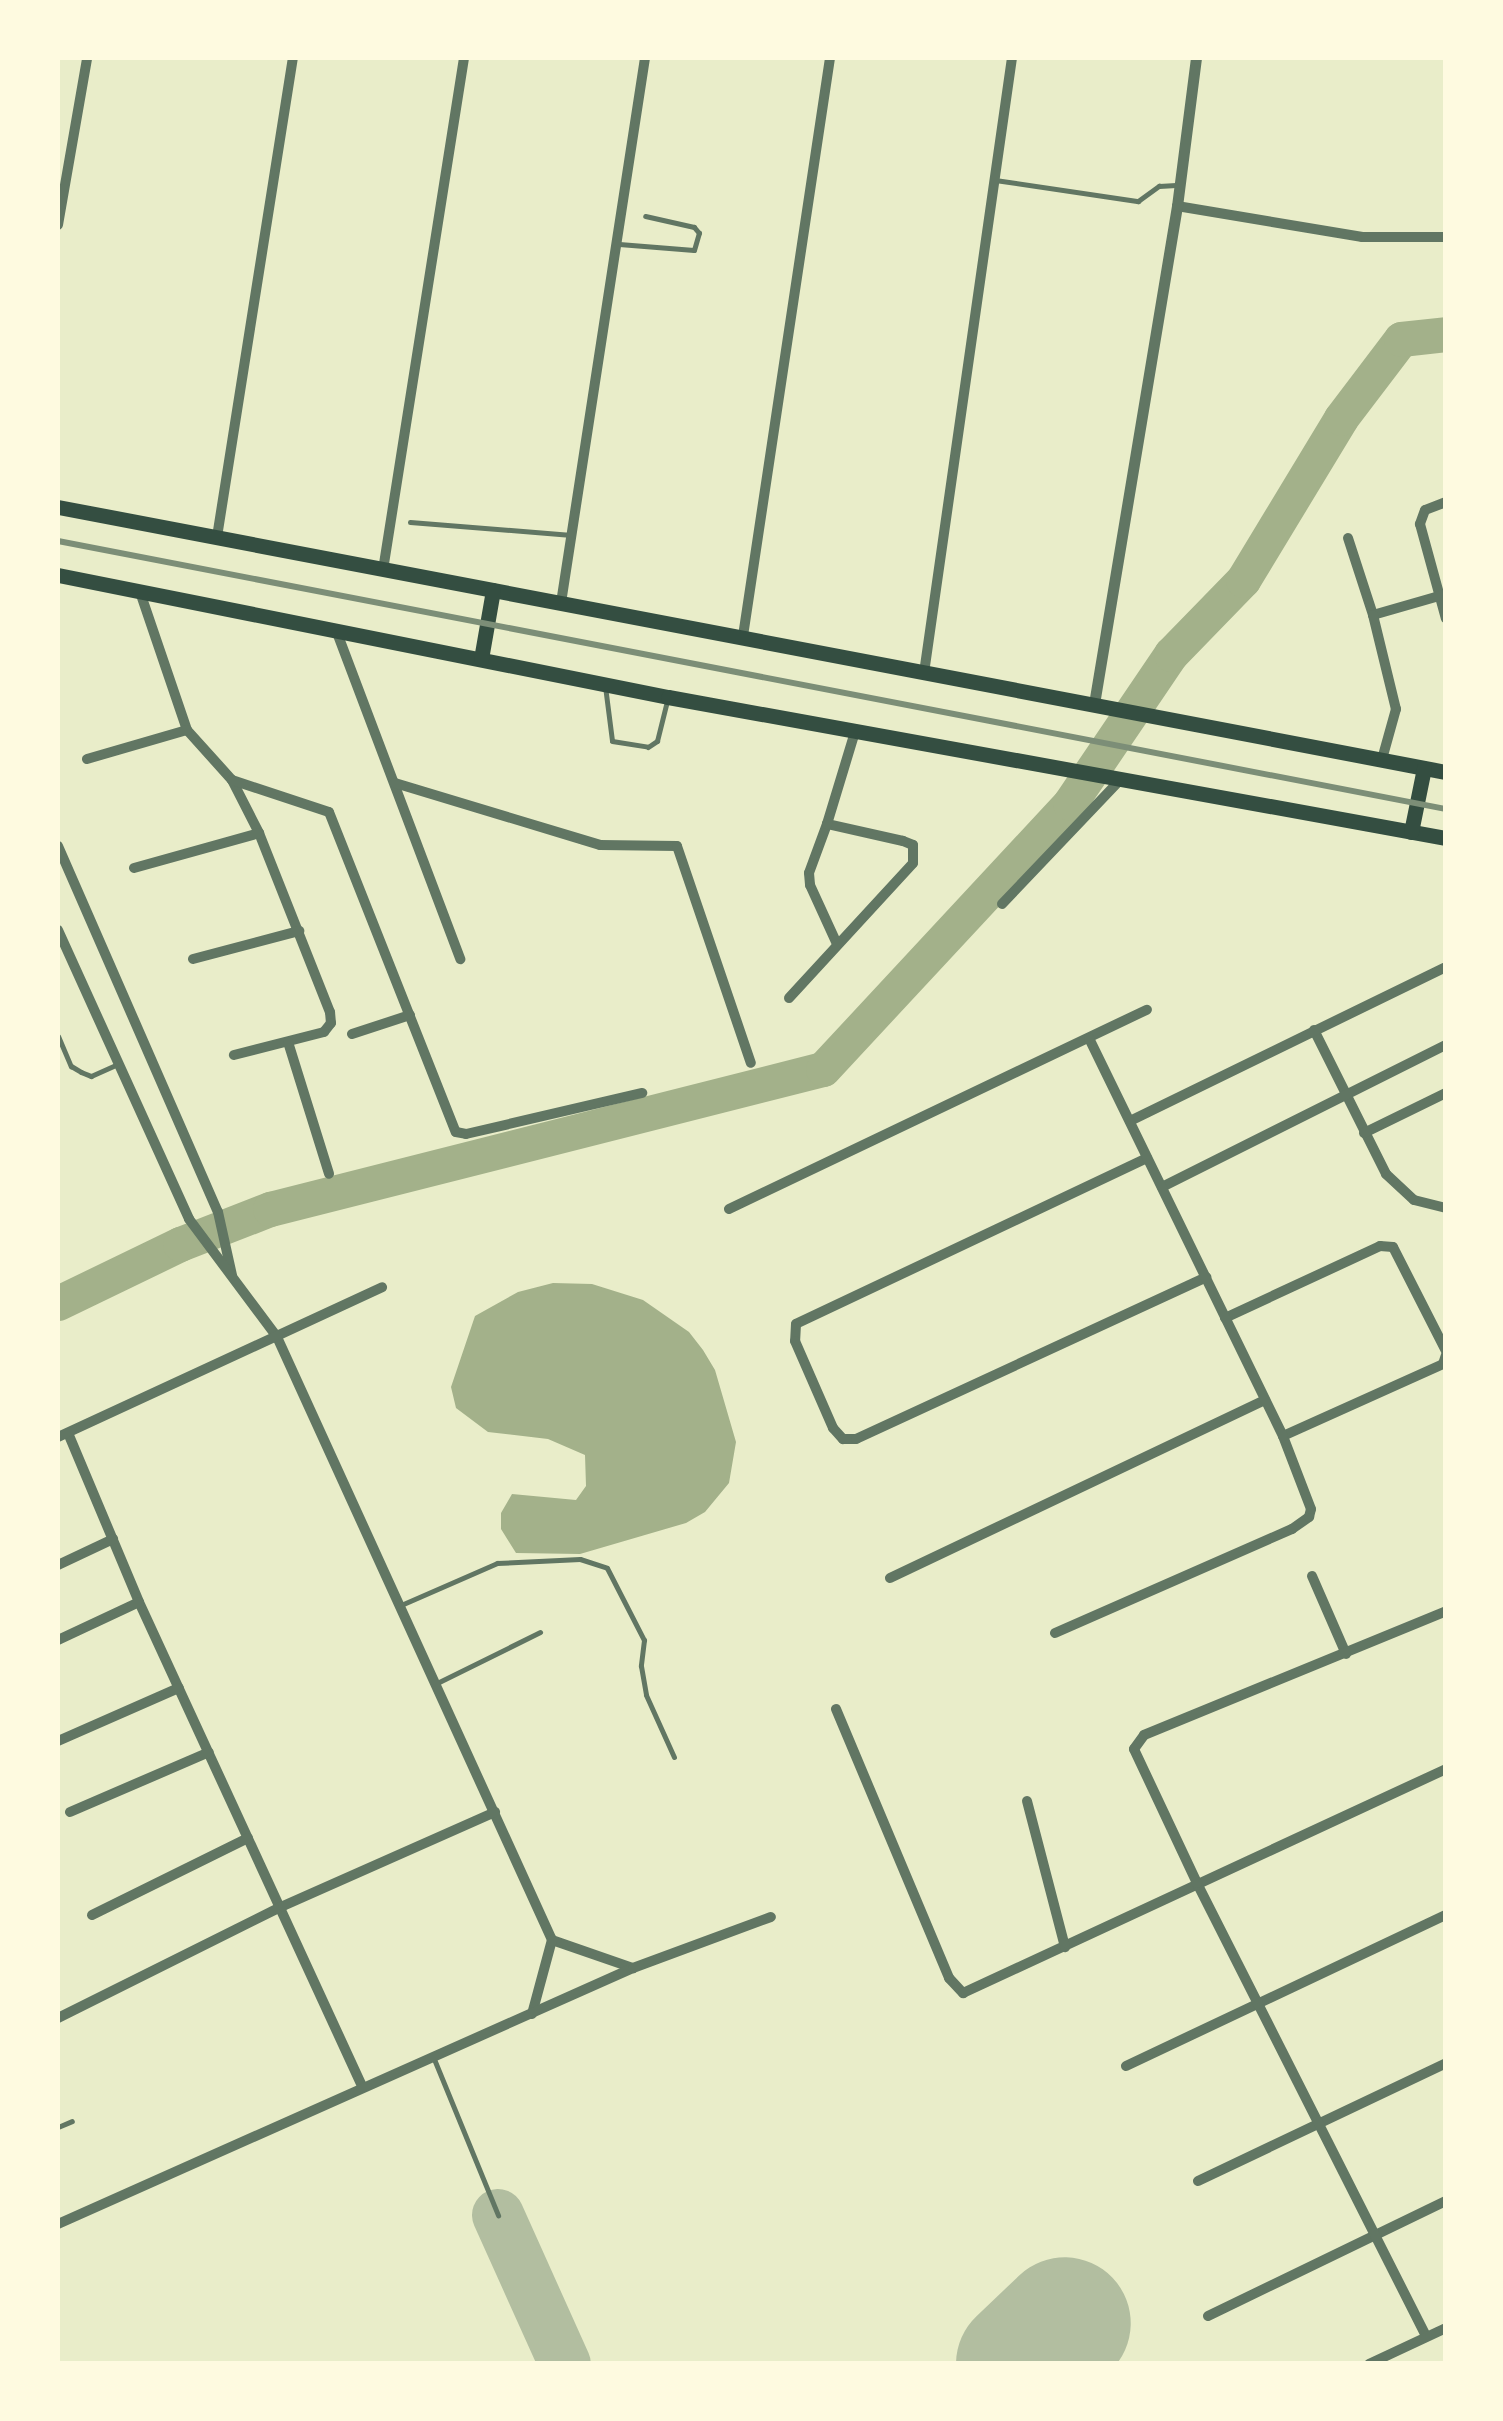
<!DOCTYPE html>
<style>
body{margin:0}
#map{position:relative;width:1503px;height:2421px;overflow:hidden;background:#e9edc9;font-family:"PT Sans",sans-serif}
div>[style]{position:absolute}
.water>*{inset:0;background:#a3b18a}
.river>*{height:35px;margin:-17.5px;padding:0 17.5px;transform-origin:17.5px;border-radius:17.5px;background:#a3b18a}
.taxiway>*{height:52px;margin:-26px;padding:0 26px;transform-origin:26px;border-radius:26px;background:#b2bea0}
.runway>*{height:132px;margin:-66px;padding:0 66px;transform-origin:66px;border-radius:66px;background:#b2bea0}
.service>*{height:5px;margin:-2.5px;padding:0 2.5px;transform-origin:2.5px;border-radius:2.5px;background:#617663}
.minor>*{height:10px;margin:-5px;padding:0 5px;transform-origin:5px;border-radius:5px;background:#617663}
.tertiary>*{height:11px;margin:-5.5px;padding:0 5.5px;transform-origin:5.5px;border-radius:5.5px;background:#617663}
.primary>*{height:15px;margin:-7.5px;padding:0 7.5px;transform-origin:7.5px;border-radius:7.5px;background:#344e41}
.rail>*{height:6px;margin:-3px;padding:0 3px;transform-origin:3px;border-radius:3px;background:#7c8e77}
span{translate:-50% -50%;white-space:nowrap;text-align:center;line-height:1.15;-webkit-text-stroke:10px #fefae0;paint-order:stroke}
.frame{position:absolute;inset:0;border:60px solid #fefae0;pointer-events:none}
</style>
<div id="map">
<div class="water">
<i style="clip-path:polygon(553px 1283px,592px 1284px,643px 1300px,689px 1332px,703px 1350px,715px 1370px,736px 1442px,729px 1483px,705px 1512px,686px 1523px,580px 1554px,516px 1553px,501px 1529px,501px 1513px,512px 1494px,576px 1500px,586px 1486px,585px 1455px,548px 1439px,488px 1432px,456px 1408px,451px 1387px,475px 1316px,518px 1292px)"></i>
</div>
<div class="river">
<i style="left:58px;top:1303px;width:136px;rotate:-25.8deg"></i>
<i style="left:180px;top:1244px;width:97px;rotate:-21.3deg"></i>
<i style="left:270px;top:1209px;width:570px;rotate:-14.21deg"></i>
<i style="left:823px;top:1069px;width:363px;rotate:-47.1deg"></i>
<i style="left:1070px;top:803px;width:180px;rotate:-55.9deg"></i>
<i style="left:1171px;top:654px;width:103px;rotate:-45.8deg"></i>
<i style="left:1243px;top:580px;width:189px;rotate:-58.8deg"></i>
<i style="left:1341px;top:418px;width:99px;rotate:-52.8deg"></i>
<i style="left:1401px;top:339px;width:45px;rotate:-6.3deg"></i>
</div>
<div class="taxiway">
<i style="left:498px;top:2215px;width:163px;rotate:65.8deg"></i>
</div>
<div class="runway">
<i style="left:1022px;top:2364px;width:59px;rotate:-43.6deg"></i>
</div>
<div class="service">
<i style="left:995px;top:180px;width:145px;rotate:8.4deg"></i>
<i style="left:1138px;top:201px;width:26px;rotate:-36deg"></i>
<i style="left:1159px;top:186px;width:17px;rotate:-3deg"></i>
<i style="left:619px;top:244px;width:75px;rotate:4.6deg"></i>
<i style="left:694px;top:250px;width:18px;rotate:-74deg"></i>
<i style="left:699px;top:233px;width:8px;rotate:-130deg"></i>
<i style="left:694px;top:227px;width:50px;rotate:-167.3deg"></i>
<i style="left:410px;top:522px;width:162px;rotate:4.6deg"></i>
<i style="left:605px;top:686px;width:55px;rotate:82.7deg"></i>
<i style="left:612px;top:741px;width:36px;rotate:9deg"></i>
<i style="left:648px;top:747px;width:11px;rotate:-34deg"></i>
<i style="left:657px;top:741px;width:41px;rotate:-76deg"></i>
<i style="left:58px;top:1036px;width:33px;rotate:67deg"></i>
<i style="left:71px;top:1066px;width:12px;rotate:31deg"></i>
<i style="left:81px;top:1072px;width:11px;rotate:22deg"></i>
<i style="left:91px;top:1076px;width:30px;rotate:-24deg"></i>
<i style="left:401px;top:1605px;width:105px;rotate:-23.6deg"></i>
<i style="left:497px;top:1563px;width:83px;rotate:-2.8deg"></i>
<i style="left:580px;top:1559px;width:28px;rotate:18deg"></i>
<i style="left:607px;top:1568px;width:81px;rotate:62.8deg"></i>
<i style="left:644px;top:1640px;width:26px;rotate:97deg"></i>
<i style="left:641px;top:1666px;width:29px;rotate:80deg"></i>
<i style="left:646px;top:1695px;width:68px;rotate:65.7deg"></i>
<i style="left:437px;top:1683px;width:115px;rotate:-26.3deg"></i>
<i style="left:434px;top:2059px;width:169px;rotate:67.7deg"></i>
<i style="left:58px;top:2127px;width:15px;rotate:-23deg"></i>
</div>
<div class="minor">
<i style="left:1177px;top:206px;width:188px;rotate:9.5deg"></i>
<i style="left:1362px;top:237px;width:84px"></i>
<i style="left:58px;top:225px;width:169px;rotate:-80.1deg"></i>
<i style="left:1446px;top:502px;width:22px;rotate:159deg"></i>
<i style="left:1425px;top:510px;width:15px;rotate:110deg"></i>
<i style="left:1420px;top:524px;width:98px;rotate:74.7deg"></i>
<i style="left:217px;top:537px;width:485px;rotate:-81deg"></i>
<i style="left:1348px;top:538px;width:81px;rotate:72deg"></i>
<i style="left:1373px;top:615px;width:76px;rotate:-16deg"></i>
<i style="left:383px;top:570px;width:518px;rotate:-81.01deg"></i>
<i style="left:140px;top:592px;width:146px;rotate:71.2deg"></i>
<i style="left:187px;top:730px;width:67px;rotate:48deg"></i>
<i style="left:232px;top:780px;width:59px;rotate:63deg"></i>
<i style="left:259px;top:833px;width:193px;rotate:68.4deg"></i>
<i style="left:330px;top:1012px;width:11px;rotate:85deg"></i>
<i style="left:331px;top:1023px;width:11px;rotate:128deg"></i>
<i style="left:324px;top:1032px;width:93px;rotate:165.7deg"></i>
<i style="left:561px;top:603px;width:551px;rotate:-81.24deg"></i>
<i style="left:1373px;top:615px;width:97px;rotate:76.3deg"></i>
<i style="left:1396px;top:709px;width:52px;rotate:105.6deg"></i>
<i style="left:336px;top:630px;width:352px;rotate:69.3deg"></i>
<i style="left:743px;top:636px;width:585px;rotate:-81.44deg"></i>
<i style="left:924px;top:673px;width:621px;rotate:-81.86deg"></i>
<i style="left:87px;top:759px;width:104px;rotate:-16.2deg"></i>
<i style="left:232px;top:780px;width:102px;rotate:18.3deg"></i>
<i style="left:329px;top:812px;width:344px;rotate:68.4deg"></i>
<i style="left:456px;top:1132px;width:10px;rotate:11deg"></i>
<i style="left:466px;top:1134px;width:181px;rotate:-13.1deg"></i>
<i style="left:395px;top:783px;width:214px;rotate:16.8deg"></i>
<i style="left:600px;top:845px;width:77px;rotate:0.7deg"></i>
<i style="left:677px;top:846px;width:229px;rotate:71.2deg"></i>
<i style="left:827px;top:824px;width:52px;rotate:110.2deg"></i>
<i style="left:809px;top:873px;width:12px;rotate:85deg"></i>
<i style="left:810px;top:885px;width:65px;rotate:65.4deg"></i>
<i style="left:58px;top:846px;width:399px;rotate:66.4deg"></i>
<i style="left:218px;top:1212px;width:65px;rotate:77.5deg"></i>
<i style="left:134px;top:868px;width:130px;rotate:-15.6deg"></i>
<i style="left:1002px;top:904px;width:170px;rotate:-46.4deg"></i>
<i style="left:58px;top:930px;width:317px;rotate:65.6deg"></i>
<i style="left:189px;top:1219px;width:147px;rotate:53.3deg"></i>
<i style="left:277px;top:1337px;width:663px;rotate:65.48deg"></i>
<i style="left:552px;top:1940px;width:86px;rotate:19.1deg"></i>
<i style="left:193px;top:959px;width:110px;rotate:-14.8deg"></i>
<i style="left:789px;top:998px;width:183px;rotate:-47.4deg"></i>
<i style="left:913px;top:863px;width:18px;rotate:-90deg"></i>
<i style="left:913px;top:845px;width:11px;rotate:-158deg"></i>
<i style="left:903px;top:841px;width:78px;rotate:-167.4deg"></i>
<i style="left:827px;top:824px;width:96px;rotate:-73.1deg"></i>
<i style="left:1314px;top:1030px;width:161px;rotate:63.4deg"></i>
<i style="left:1386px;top:1174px;width:38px;rotate:43deg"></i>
<i style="left:1414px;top:1200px;width:33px;rotate:14deg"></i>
<i style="left:352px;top:1034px;width:61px;rotate:-18.1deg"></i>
<i style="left:288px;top:1042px;width:138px;rotate:72.7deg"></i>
<i style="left:1130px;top:1121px;width:352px;rotate:-26deg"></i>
<i style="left:1364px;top:1133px;width:91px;rotate:-26deg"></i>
<i style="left:1147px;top:1158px;width:388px;rotate:154.7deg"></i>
<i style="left:796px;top:1324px;width:17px;rotate:93deg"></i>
<i style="left:795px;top:1341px;width:95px;rotate:66.4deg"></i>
<i style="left:833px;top:1428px;width:15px;rotate:48deg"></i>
<i style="left:843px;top:1439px;width:13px"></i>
<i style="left:856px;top:1439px;width:386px;rotate:-24.8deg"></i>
<i style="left:1162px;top:1187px;width:318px;rotate:-26.6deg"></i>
<i style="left:729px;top:1209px;width:463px;rotate:-25.5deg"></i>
<i style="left:1225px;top:1318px;width:171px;rotate:-24.9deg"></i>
<i style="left:1380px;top:1246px;width:13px;rotate:4deg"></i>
<i style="left:1393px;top:1247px;width:117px;rotate:63deg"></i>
<i style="left:68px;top:1433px;width:183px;rotate:67.2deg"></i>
<i style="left:139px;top:1602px;width:533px;rotate:65.26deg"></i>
<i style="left:1283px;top:1436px;width:175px;rotate:-24.2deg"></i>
<i style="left:1443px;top:1364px;width:9px;rotate:-72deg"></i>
<i style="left:58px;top:1437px;width:357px;rotate:-24.8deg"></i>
<i style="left:58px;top:1565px;width:61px;rotate:-25.3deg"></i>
<i style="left:1312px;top:1576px;width:85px;rotate:66.4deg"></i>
<i style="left:890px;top:1578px;width:415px;rotate:-25.4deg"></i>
<i style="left:1055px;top:1633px;width:259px;rotate:-23.7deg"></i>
<i style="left:1292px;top:1529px;width:21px;rotate:-35deg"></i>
<i style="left:1309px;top:1517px;width:8px;rotate:-76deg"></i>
<i style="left:1311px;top:1509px;width:78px;rotate:-111deg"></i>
<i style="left:1283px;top:1436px;width:442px;rotate:-116deg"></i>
<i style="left:58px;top:1640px;width:89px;rotate:-25.1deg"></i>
<i style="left:836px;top:1709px;width:292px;rotate:67.2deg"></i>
<i style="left:949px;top:1978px;width:21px;rotate:47deg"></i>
<i style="left:963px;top:1993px;width:532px;rotate:-24.88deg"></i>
<i style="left:58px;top:1741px;width:132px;rotate:-23.7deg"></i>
<i style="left:1027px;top:1801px;width:151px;rotate:75.4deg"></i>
<i style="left:70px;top:1812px;width:151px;rotate:-23.3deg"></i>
<i style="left:92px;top:1915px;width:174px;rotate:-26.3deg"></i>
<i style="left:532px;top:2014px;width:77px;rotate:-74.9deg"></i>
<i style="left:58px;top:2018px;width:251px;rotate:-26.5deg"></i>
<i style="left:283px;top:1906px;width:232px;rotate:-23.9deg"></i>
<i style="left:1126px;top:2066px;width:354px;rotate:-25.3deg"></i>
<i style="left:1198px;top:2181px;width:275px;rotate:-25.4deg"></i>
<i style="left:58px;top:2224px;width:629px;rotate:-24deg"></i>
<i style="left:633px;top:1968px;width:147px;rotate:-20.3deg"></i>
<i style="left:1208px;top:2316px;width:264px;rotate:-25.8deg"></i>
<i style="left:1426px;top:2336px;width:508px;rotate:-116.82deg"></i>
<i style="left:1197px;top:1883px;width:148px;rotate:-115.2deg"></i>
<i style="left:1134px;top:1749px;width:17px;rotate:-54deg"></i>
<i style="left:1144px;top:1735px;width:326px;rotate:-22.3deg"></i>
<i style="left:1369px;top:2364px;width:85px;rotate:-25.1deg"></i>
</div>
<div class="tertiary">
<i style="left:1094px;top:704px;width:505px;rotate:-80.54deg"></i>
<i style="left:1177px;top:206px;width:149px;rotate:-82.7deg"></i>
</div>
<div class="primary">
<i style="left:58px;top:507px;width:1413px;rotate:10.81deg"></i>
<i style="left:58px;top:575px;width:622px;rotate:11.31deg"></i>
<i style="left:668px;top:697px;width:791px;rotate:10.27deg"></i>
<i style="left:481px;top:659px;width:70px;rotate:-80.1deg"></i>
<i style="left:1411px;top:832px;width:65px;rotate:-78.5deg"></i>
</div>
<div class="rail">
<i style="left:58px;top:541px;width:1414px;rotate:10.93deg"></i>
</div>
<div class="frame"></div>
</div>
